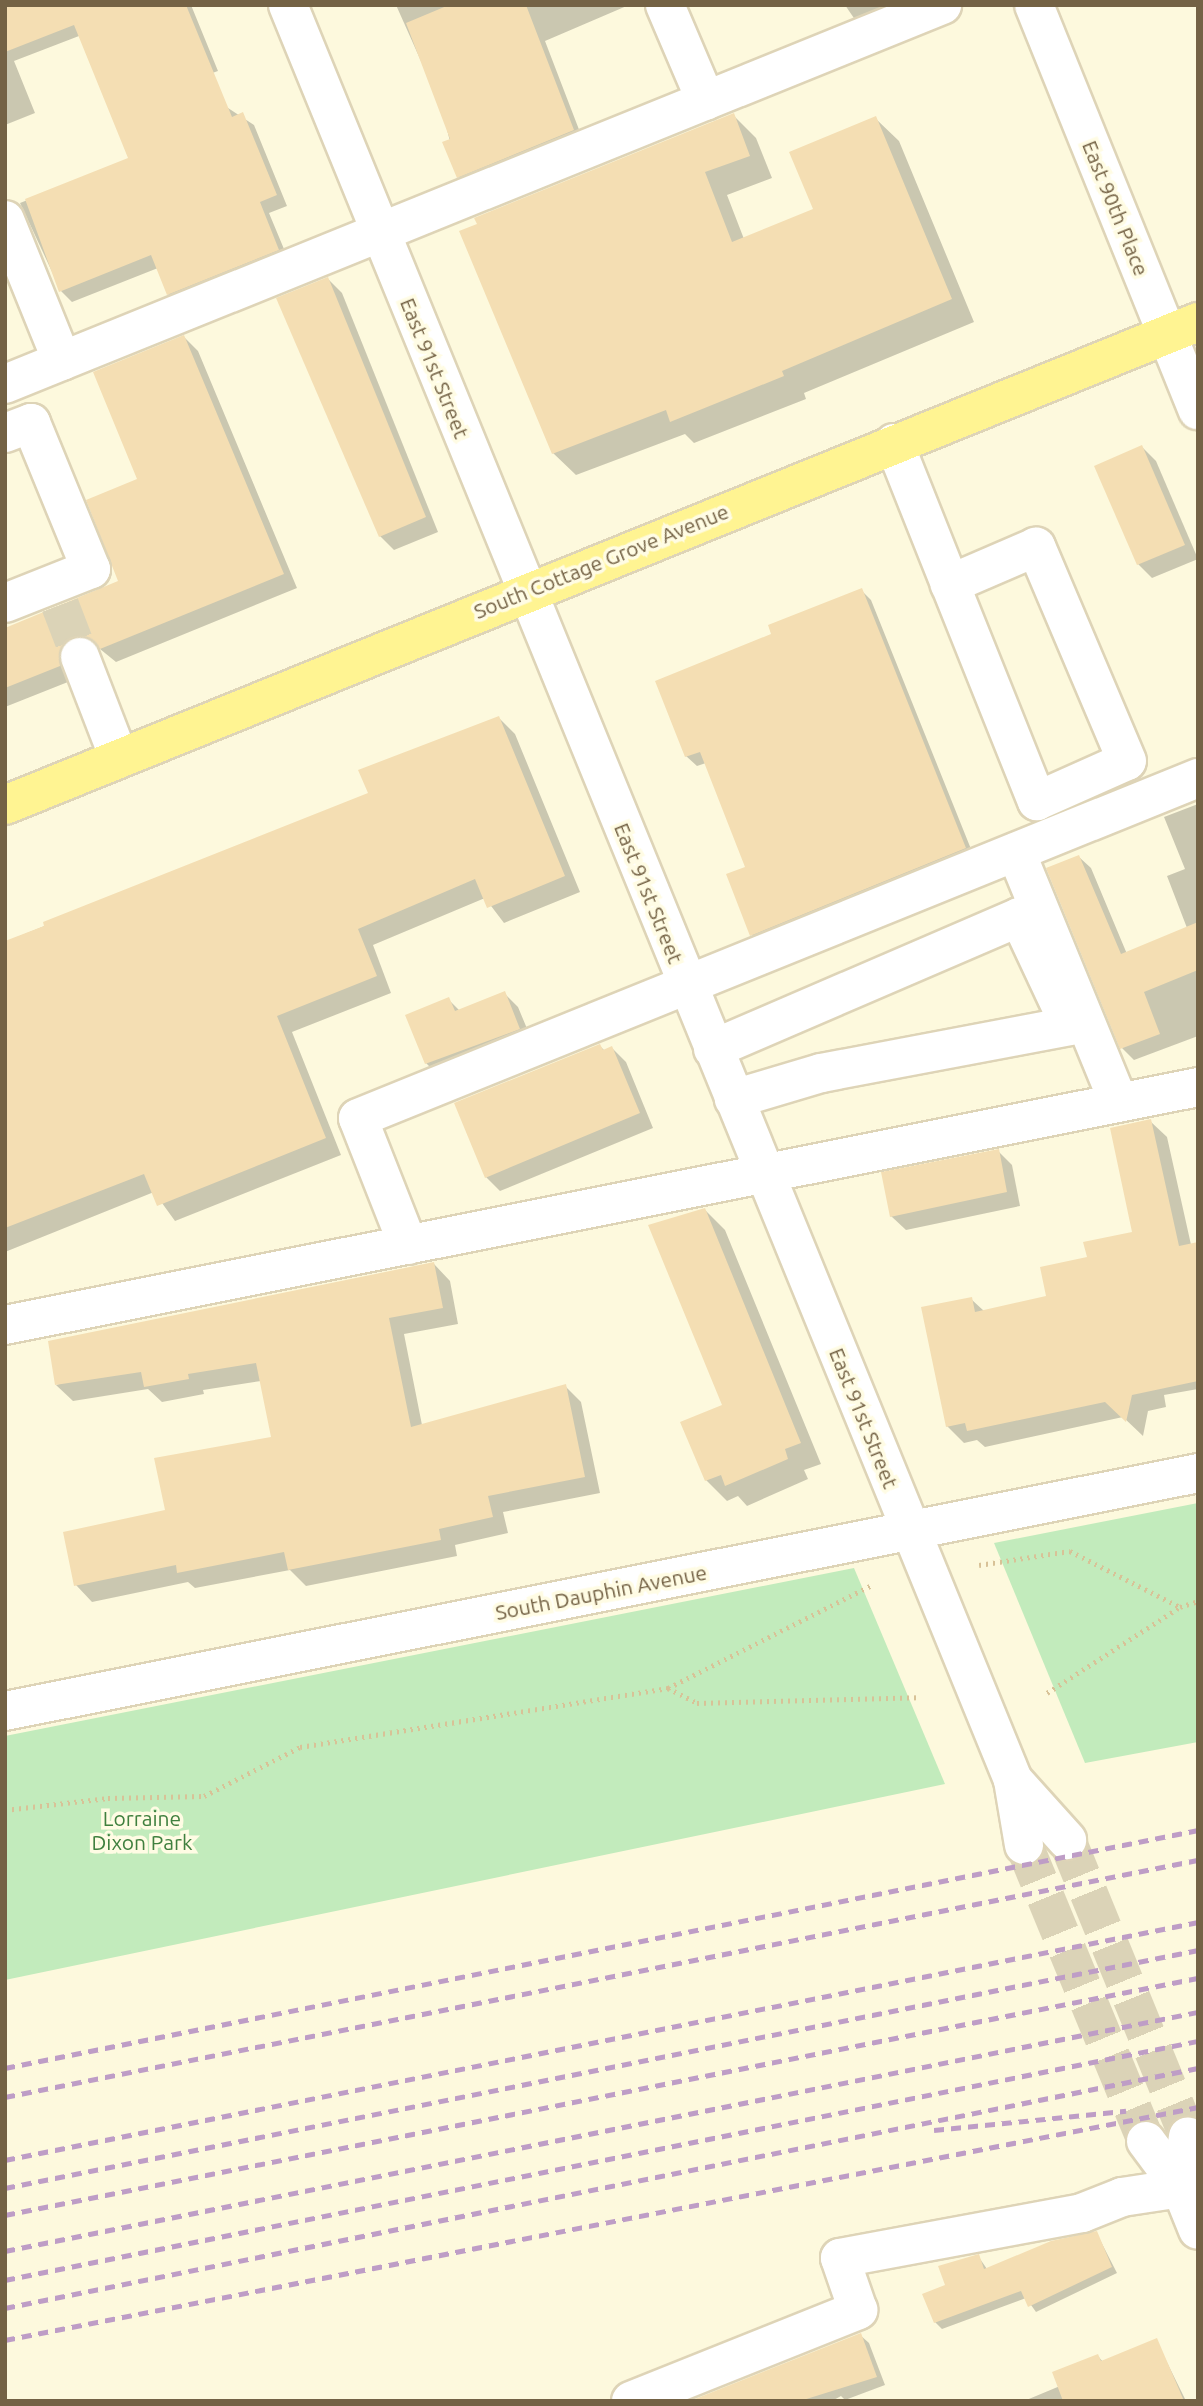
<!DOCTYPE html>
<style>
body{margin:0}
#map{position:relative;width:1203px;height:2406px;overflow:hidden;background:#fdf9dd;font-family:Ubuntu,sans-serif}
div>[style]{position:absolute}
.green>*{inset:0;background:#c2ebbc}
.shadow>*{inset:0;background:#0003}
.building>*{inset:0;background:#f4deb3}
.minor-tunnel>*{height:38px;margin-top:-19px;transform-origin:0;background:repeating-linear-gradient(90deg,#dbd3b7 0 38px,transparent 0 57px)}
.path>*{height:4.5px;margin-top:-2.25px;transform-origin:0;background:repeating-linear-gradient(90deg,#d8c297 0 2px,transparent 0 7px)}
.roads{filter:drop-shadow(2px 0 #ded4b7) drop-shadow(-2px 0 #ded4b7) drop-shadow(0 2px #ded4b7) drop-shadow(0 -2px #ded4b7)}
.minor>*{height:38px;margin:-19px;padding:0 19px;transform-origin:19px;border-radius:19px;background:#fff}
.major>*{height:38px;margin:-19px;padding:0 19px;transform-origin:19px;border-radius:19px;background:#fff492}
.rail>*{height:5px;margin-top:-2.5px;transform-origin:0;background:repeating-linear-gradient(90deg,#be9dc6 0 10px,transparent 0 17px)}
span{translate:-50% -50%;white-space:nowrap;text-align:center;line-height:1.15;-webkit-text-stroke:7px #fffce4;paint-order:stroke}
.street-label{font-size:21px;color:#746245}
.park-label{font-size:21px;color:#40803f}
.frame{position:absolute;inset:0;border:7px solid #746245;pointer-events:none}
</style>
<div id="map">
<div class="green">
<i style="clip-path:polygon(1198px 1503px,1198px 1742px,1085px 1763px,994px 1543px)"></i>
<i style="clip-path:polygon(854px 1568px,945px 1784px,5px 1980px,5px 1736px)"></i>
</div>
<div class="shadow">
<i style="clip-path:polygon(5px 5px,191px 5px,218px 71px,115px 107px,79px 36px,14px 61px,35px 113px,5px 125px)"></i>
<i style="clip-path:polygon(396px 5px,629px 5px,545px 41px,583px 140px,468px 186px,459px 177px,441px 106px)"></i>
<i style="clip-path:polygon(845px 5px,923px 5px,862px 30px)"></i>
<i style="clip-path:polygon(228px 108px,254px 125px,287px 206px,269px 213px,289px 261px,179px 305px,168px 294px,158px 268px,72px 302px,61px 291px,20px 203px,131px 159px)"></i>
<i style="clip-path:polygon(733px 115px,756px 138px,772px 178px,727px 195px,744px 239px,815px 210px,876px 119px,899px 141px,974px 322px,804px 393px,806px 399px,694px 443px,685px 434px,576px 475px,553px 453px)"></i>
<i style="clip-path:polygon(328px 279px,342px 293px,438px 532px,394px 550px,380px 536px)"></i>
<i style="clip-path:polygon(184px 337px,198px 351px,297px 588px,116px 662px,100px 649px,86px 650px,73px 680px,5px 707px,5px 629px,121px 582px,140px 480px)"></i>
<i style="clip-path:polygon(1142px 447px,1156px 461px,1198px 559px,1152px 578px,1138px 564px)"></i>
<i style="clip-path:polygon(861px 590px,871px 600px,975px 859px,762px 945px,752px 935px,747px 868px,706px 763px,697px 766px,686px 756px,774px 635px)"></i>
<i style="clip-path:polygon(499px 718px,515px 734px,580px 892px,504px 923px,485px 898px,373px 945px,391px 993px,292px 1032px,341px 1155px,175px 1221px,154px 1192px,5px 1252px,5px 942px,370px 794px)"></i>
<i style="clip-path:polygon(1198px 804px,1198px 1036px,1134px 1060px,1122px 1048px,1079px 857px,1091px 868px,1127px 954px,1187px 928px,1167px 876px,1185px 869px,1164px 817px)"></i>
<i style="clip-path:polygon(504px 993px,518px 1007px,533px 1043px,440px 1077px,426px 1063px,448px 999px,460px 1011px)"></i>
<i style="clip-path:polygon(600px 1046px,605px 1051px,612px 1048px,626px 1062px,653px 1128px,500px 1191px,486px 1177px)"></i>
<i style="clip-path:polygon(1150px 1121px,1167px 1137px,1198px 1276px,1198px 1389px,1164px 1395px,1166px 1407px,1148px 1411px,1143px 1436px,1123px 1417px,985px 1447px,977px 1440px,964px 1443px,947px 1426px,971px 1299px,984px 1311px,1048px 1297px,1089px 1259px,1134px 1233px)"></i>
<i style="clip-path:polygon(998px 1151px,1012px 1165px,1020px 1206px,906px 1230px,891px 1216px)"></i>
<i style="clip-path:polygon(705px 1210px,725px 1230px,821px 1464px,804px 1470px,808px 1479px,747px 1506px,738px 1496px,727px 1501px,706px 1480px,725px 1406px)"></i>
<i style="clip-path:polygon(434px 1264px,450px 1281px,458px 1324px,404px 1334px,422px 1425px,565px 1386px,581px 1402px,600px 1493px,503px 1512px,508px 1533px,455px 1545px,457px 1556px,306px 1586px,290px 1570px,195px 1588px,188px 1582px,92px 1602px,76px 1585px,167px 1512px,273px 1439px,261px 1381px,203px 1390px,204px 1394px,162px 1402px,148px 1389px,73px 1401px,56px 1385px)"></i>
<i style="clip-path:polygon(1096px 2232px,1117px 2273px,1036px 2312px,1026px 2298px,942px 2329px,935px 2322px,947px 2286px,940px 2267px,978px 2256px,987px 2269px)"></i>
<i style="clip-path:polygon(860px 2335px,869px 2343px,885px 2385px,845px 2400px,841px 2396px,832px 2401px,694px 2401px)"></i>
<i style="clip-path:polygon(1156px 2340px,1186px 2401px,1024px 2401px,1060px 2386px,1098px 2356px,1103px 2362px)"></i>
</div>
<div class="building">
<i style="clip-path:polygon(5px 5px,186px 5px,232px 117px,243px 112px,277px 195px,260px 202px,279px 250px,167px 295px,151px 255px,59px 292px,25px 199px,128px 158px,74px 25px,5px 52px)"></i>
<i style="clip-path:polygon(449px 5px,526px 5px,574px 130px,457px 178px,442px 142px,450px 139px,406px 23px)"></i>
<i style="clip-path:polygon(734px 113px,750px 156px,705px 172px,732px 242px,813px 209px,789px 152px,876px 116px,952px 299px,782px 371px,784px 376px,670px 422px,666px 410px,552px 454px,459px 231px,477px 224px,474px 218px)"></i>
<i style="clip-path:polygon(328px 277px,426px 517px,379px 537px,276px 298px)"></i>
<i style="clip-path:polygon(184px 335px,284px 574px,100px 649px,84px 636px,72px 637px,59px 653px,60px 666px,5px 688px,5px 628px,118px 581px,86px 500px,137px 479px,93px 372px)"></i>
<i style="clip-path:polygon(1142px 445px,1185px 545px,1137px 565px,1094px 466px)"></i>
<i style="clip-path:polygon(862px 588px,966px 848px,750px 936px,726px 874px,745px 867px,700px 752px,685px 757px,655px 681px,771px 634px,768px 625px)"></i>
<i style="clip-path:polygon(499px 716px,565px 876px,487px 908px,475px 879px,358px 929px,377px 976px,277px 1016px,326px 1138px,157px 1206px,144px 1174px,5px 1228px,5px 941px,44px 926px,43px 922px,368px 793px,358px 770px)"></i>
<i style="clip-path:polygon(1079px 855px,1121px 954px,1198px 922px,1198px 970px,1144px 992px,1160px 1034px,1120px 1049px,1046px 868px)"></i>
<i style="clip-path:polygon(505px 991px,520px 1029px,425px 1064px,405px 1015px,449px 997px,455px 1011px)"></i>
<i style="clip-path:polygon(600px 1044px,603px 1050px,612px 1046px,640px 1113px,485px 1178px,454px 1103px)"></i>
<i style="clip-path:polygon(1151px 1119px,1179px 1246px,1198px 1242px,1198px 1381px,1132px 1395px,1126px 1422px,1105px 1402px,967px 1431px,965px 1423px,946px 1427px,921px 1307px,972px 1297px,975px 1312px,1046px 1296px,1040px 1267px,1087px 1257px,1083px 1242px,1132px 1232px,1110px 1128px)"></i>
<i style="clip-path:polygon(999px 1149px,1007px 1192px,890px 1217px,881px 1172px)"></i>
<i style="clip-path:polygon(705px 1208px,801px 1443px,785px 1449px,788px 1459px,725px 1486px,721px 1475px,705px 1481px,680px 1422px,722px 1405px,648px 1225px)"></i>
<i style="clip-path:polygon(434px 1262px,443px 1308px,389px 1318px,411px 1427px,566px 1384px,585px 1477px,488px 1496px,493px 1517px,439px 1529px,441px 1540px,288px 1570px,284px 1552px,177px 1573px,176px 1565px,74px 1586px,63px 1532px,165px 1510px,154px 1458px,271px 1437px,256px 1363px,188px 1374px,189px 1379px,144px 1387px,141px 1372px,55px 1385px,48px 1341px)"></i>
<i style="clip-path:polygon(1097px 2231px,1112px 2267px,1028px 2307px,1021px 2291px,934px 2323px,922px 2294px,945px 2285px,938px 2266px,979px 2254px,984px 2269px,1051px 2241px)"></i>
<i style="clip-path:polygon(861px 2333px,877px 2377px,800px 2401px,690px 2401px)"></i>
<i style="clip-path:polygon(1157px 2338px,1184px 2401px,1063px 2401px,1052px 2372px,1098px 2354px,1101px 2361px)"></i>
</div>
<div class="minor-tunnel">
<i style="left:60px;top:605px;width:56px;rotate:69deg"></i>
<i style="left:1067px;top:1840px;width:320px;rotate:67.8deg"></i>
<i style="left:1024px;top:1845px;width:320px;rotate:67.6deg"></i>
</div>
<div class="path">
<i style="left:979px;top:1565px;width:92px;rotate:-8.7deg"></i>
<i style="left:1070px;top:1551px;width:123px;rotate:27deg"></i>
<i style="left:668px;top:1688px;width:33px;rotate:27deg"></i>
<i style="left:697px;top:1703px;width:222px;rotate:-1.5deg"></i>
<i style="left:1047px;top:1693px;width:158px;rotate:-32.9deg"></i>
<i style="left:1180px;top:1607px;width:19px;rotate:-18deg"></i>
<i style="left:5px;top:1810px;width:104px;rotate:-6.6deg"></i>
<i style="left:108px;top:1798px;width:96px;rotate:-1.2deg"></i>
<i style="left:204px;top:1796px;width:108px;rotate:-27deg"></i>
<i style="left:300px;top:1747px;width:373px;rotate:-9.1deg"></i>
<i style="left:668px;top:1688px;width:229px;rotate:-26.8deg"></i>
</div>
<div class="roads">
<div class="minor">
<i style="left:288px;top:5px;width:1917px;rotate:67.78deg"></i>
<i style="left:1013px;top:1780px;width:66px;rotate:80.4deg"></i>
<i style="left:665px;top:5px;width:104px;rotate:66.9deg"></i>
<i style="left:1034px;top:5px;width:437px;rotate:68deg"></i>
<i style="left:5px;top:220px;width:152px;rotate:68deg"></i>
<i style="left:5px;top:384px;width:1011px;rotate:-22.02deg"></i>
<i style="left:5px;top:433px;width:28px;rotate:-21deg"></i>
<i style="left:31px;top:423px;width:158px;rotate:67.7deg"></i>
<i style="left:91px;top:569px;width:92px;rotate:158.4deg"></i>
<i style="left:894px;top:443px;width:152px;rotate:68.3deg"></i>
<i style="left:950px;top:584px;width:234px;rotate:68.2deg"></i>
<i style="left:1037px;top:801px;width:98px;rotate:-24deg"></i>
<i style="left:1127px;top:761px;width:233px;rotate:-113deg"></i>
<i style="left:1036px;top:547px;width:94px;rotate:156.7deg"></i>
<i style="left:80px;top:657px;width:108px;rotate:68.9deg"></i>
<i style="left:1016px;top:852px;width:271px;rotate:67.7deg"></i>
<i style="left:713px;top:1049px;width:333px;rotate:-23.3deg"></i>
<i style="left:1019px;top:917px;width:120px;rotate:64.9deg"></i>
<i style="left:1070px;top:1026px;width:253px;rotate:169.3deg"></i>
<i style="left:821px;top:1073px;width:91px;rotate:163.4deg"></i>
<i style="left:408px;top:1245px;width:136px;rotate:-111.5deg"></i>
<i style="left:358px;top:1118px;width:906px;rotate:-22.04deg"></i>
<i style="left:5px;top:1325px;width:1217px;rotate:-11.28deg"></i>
<i style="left:5px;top:1711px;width:1217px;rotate:-11.28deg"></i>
<i style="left:1013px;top:1780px;width:81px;rotate:48deg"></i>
<i style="left:1146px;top:2141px;width:59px;rotate:53.3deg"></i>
<i style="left:1181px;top:2188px;width:45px;rotate:68deg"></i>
<i style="left:1181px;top:2188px;width:52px;rotate:-82.3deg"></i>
<i style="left:631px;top:2401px;width:245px;rotate:-21.8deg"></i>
<i style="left:858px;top:2310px;width:55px;rotate:-109.1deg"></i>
<i style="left:840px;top:2258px;width:246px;rotate:-10.5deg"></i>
<i style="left:1082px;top:2213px;width:43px;rotate:-21.8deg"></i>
<i style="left:1122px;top:2197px;width:60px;rotate:-8.7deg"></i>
</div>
<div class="major">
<i style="left:5px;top:805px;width:1287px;rotate:-22.04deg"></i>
</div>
</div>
<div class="rail">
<i style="left:5px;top:2068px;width:1217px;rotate:-11.28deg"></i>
<i style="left:5px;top:2097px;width:1216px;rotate:-11.24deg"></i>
<i style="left:934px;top:2130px;width:193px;rotate:-5.7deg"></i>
<i style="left:5px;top:2160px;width:1217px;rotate:-11.28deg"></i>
<i style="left:5px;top:2188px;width:1217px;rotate:-11.28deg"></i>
<i style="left:5px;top:2215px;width:1216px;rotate:-11.24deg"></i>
<i style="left:5px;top:2251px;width:1217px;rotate:-11.33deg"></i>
<i style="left:5px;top:2280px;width:1217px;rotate:-11.33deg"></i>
<i style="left:5px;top:2308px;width:1217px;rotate:-11.37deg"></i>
<i style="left:5px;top:2340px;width:1216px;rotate:-11.05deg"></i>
</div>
<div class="street-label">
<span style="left:1116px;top:208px;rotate:68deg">East 90th Place</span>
<span style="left:435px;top:368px;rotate:68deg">East 91st Street</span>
<span style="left:601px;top:561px;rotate:-22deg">South Cottage Grove Avenue</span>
<span style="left:649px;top:893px;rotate:68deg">East 91st Street</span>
<span style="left:864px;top:1418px;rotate:68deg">East 91st Street</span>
<span style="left:601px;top:1592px;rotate:-11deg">South Dauphin Avenue</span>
</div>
<div class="park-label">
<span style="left:142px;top:1830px">Lorraine<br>Dixon Park</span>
</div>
<div class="frame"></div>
</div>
